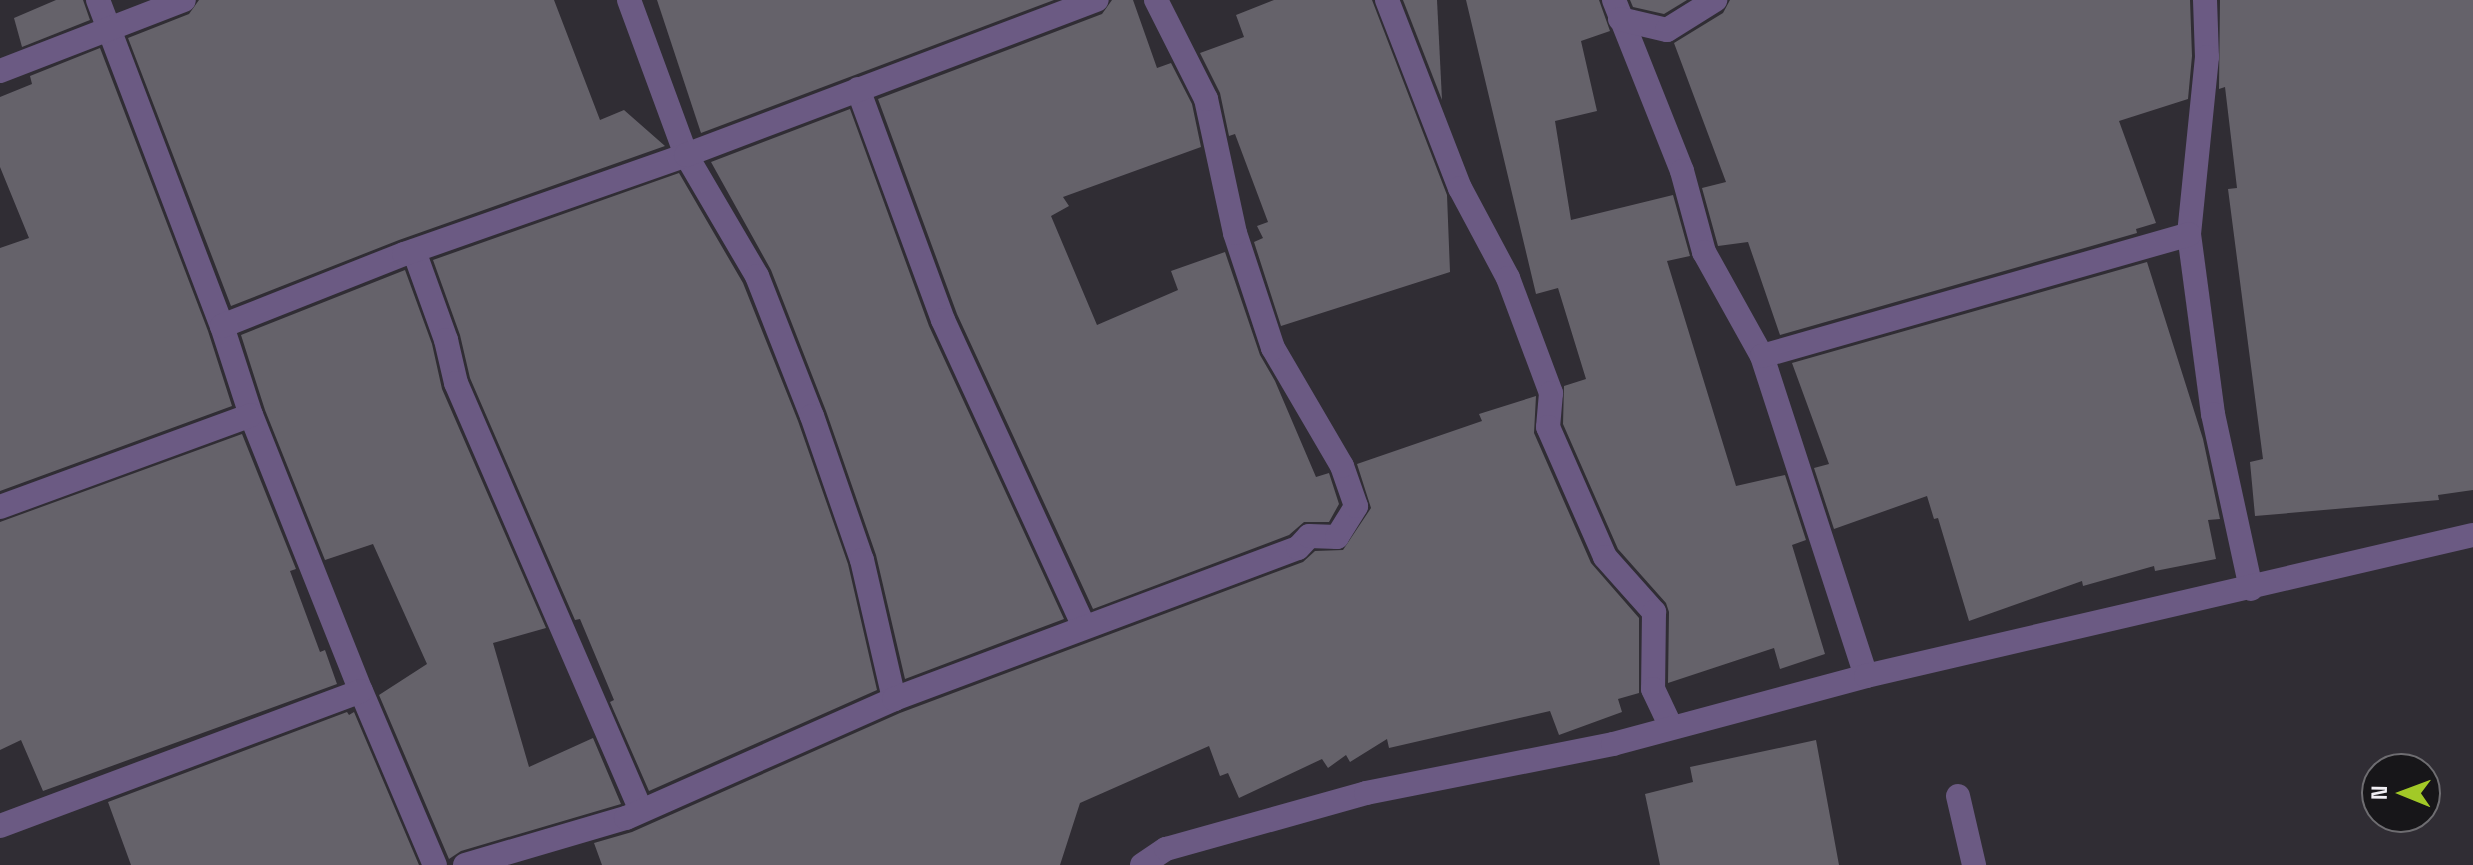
<!DOCTYPE html>
<style>
body{margin:0}
#map{position:relative;width:2473px;height:865px;overflow:hidden;background:#302d34;font-family:"Space Grotesk",sans-serif}
div>[style]{position:absolute}
.building>*{inset:0;background:#65626a}
.minor>*{height:24px;margin:-12px;padding:0 12px;transform-origin:12px;border-radius:12px;background:#6b5a83}
span{translate:-50% -50%;white-space:nowrap;text-align:center;line-height:1.15;-webkit-text-stroke:8px #171619;paint-order:stroke}
.north{position:absolute;left:2361px;top:753px;width:80px;height:80px;box-sizing:border-box;background:#171619;border:2px solid #6e6d71;border-radius:50%;rotate:271deg;font-size:22px;font-weight:700;line-height:32px;text-align:center;color:#f1eff4}
.north::after{content:'';display:block;margin:auto;width:28px;height:36px;background:#a2c927;clip-path:polygon(50% 0,100% 100%,50% 72%,0 100%)}
</style>
<div id="map">
<div class="building">
<i style="clip-path:polygon(56px 0,83px 0,90px 20px,22px 47px,14px 18px)"></i>
<i style="clip-path:polygon(199px 0,554px 0,600px 120px,624px 110px,665px 146px,399px 240px,231px 306px,128px 38px,189px 14px)"></i>
<i style="clip-path:polygon(657px 0,1054px 0,701px 133px)"></i>
<i style="clip-path:polygon(1112px 0,1133px 0,1157px 68px,1171px 63px,1192px 104px,1201px 147px,1063px 197px,1069px 206px,1051px 216px,1097px 325px,1178px 290px,1171px 271px,1225px 252px,1260px 355px,1275px 381px,1316px 477px,1329px 473px,1339px 504px,1329px 522px,1304px 522px,1289px 535px,1093px 609px,957px 314px,878px 99px,1102px 14px)"></i>
<i style="clip-path:polygon(1274px 0,1372px 0,1447px 195px,1450px 272px,1281px 326px,1254px 242px,1263px 238px,1257px 226px,1268px 222px,1235px 134px,1229px 136px,1220px 93px,1200px 53px,1244px 37px,1236px 15px)"></i>
<i style="clip-path:polygon(1403px 0,1437px 0,1442px 100px)"></i>
<i style="clip-path:polygon(1466px 0,1599px 0,1610px 31px,1581px 41px,1597px 111px,1555px 121px,1571px 220px,1673px 195px,1690px 256px,1667px 261px,1736px 486px,1785px 475px,1806px 540px,1792px 545px,1825px 654px,1780px 669px,1774px 648px,1668px 683px,1669px 612px,1666px 603px,1618px 549px,1563px 424px,1564px 386px,1586px 379px,1558px 288px,1536px 294px)"></i>
<i style="clip-path:polygon(1630px 0,1687px 0,1664px 14px,1633px 7px)"></i>
<i style="clip-path:polygon(1730px 0,2190px 0,2192px 56px,2188px 99px,2119px 121px,2156px 223px,2136px 229px,2137px 233px,1780px 335px,1748px 242px,1718px 246px,1702px 188px,1726px 182px,1674px 43px,1723px 13px)"></i>
<i style="clip-path:polygon(2220px 0,2473px 0,2473px 490px,2438px 495px,2439px 500px,2255px 516px,2250px 462px,2263px 459px,2228px 189px,2237px 188px,2225px 87px,2219px 89px)"></i>
<i style="clip-path:polygon(100px 48px,208px 331px,232px 406px,0 491px,0 248px,29px 238px,0 167px,0 97px,32px 84px,30px 76px)"></i>
<i style="clip-path:polygon(850px 109px,929px 326px,1064px 619px,905px 679px,876px 555px,826px 411px,771px 270px,711px 162px)"></i>
<i style="clip-path:polygon(679px 173px,743px 283px,798px 421px,848px 564px,877px 690px,649px 791px,610px 702px,614px 700px,580px 619px,575px 620px,470px 378px,460px 335px,433px 260px)"></i>
<i style="clip-path:polygon(2147px 262px,2203px 439px,2220px 519px,2208px 520px,2216px 559px,2155px 571px,2154px 566px,2083px 586px,2082px 581px,1969px 621px,1938px 518px,1934px 519px,1927px 496px,1834px 529px,1814px 468px,1829px 464px,1792px 363px)"></i>
<i style="clip-path:polygon(405px 270px,432px 344px,442px 389px,546px 628px,493px 643px,529px 767px,593px 738px,621px 804px,461px 851px,449px 859px,379px 695px,427px 664px,373px 544px,325px 560px,265px 410px,241px 335px)"></i>
<i style="clip-path:polygon(1536px 396px,1534px 433px,1591px 563px,1639px 618px,1639px 693px,1618px 699px,1622px 712px,1559px 735px,1550px 711px,1389px 748px,1387px 739px,1350px 762px,1346px 755px,1328px 768px,1322px 759px,1239px 798px,1228px 773px,1220px 776px,1209px 746px,1080px 803px,1060px 865px,602px 865px,594px 843px,632px 832px,900px 713px,1303px 562px,1315px 551px,1343px 550px,1371px 508px,1357px 464px,1482px 421px,1479px 414px)"></i>
<i style="clip-path:polygon(242px 434px,296px 569px,290px 571px,320px 652px,325px 650px,337px 684px,43px 791px,21px 740px,0 750px,0 522px)"></i>
<i style="clip-path:polygon(347px 712px,349px 715px,354px 712px,419px 865px,131px 865px,108px 802px)"></i>
<i style="clip-path:polygon(1816px 740px,1839px 865px,1660px 865px,1645px 794px,1693px 782px,1690px 767px)"></i>
</div>
<div class="minor">
<i style="left:98px;top:0;width:349px;rotate:69.2deg"></i>
<i style="left:222px;top:326px;width:94px;rotate:72deg"></i>
<i style="left:251px;top:415px;width:297px;rotate:68.3deg"></i>
<i style="left:361px;top:691px;width:189px;rotate:67deg"></i>
<i style="left:629px;top:0;width:165px;rotate:69.8deg"></i>
<i style="left:686px;top:155px;width:140px;rotate:59.6deg"></i>
<i style="left:757px;top:276px;width:150px;rotate:68.6deg"></i>
<i style="left:812px;top:416px;width:152px;rotate:70.9deg"></i>
<i style="left:862px;top:560px;width:143px;rotate:77deg"></i>
<i style="left:1387px;top:0;width:202px;rotate:68.8deg"></i>
<i style="left:1460px;top:188px;width:102px;rotate:61.9deg"></i>
<i style="left:1508px;top:278px;width:123px;rotate:69.5deg"></i>
<i style="left:1551px;top:393px;width:34px;rotate:95deg"></i>
<i style="left:1548px;top:427px;width:142px;rotate:66.3deg"></i>
<i style="left:1605px;top:557px;width:74px;rotate:48.3deg"></i>
<i style="left:1654px;top:612px;width:77px;rotate:90.7deg"></i>
<i style="left:1653px;top:689px;width:42px;rotate:64.7deg"></i>
<i style="left:1614px;top:0;width:184px;rotate:68.3deg"></i>
<i style="left:1682px;top:171px;width:84px;rotate:74.8deg"></i>
<i style="left:1704px;top:252px;width:119px;rotate:60.9deg"></i>
<i style="left:1762px;top:356px;width:336px;rotate:72deg"></i>
<i style="left:2205px;top:0;width:57px;rotate:88deg"></i>
<i style="left:2207px;top:57px;width:178px;rotate:95.8deg"></i>
<i style="left:2189px;top:234px;width:182px;rotate:82.4deg"></i>
<i style="left:2213px;top:414px;width:179px;rotate:77.7deg"></i>
<i style="left:1620px;top:19px;width:48px;rotate:13.2deg"></i>
<i style="left:1667px;top:30px;width:57px;rotate:-32deg"></i>
<i style="left:0;top:71px;width:197px;rotate:-21.1deg"></i>
<i style="left:858px;top:89px;width:246px;rotate:69.8deg"></i>
<i style="left:943px;top:320px;width:337px;rotate:65.3deg"></i>
<i style="left:414px;top:251px;width:95px;rotate:70.2deg"></i>
<i style="left:446px;top:340px;width:44px;rotate:76.9deg"></i>
<i style="left:456px;top:383px;width:466px;rotate:66.6deg"></i>
<i style="left:222px;top:326px;width:196px;rotate:-21.6deg"></i>
<i style="left:404px;top:254px;width:299px;rotate:-19.3deg"></i>
<i style="left:686px;top:155px;width:439px;rotate:-20.7deg"></i>
<i style="left:1762px;top:356px;width:444px;rotate:-15.9deg"></i>
<i style="left:0;top:507px;width:267px;rotate:-20.1deg"></i>
<i style="left:1958px;top:796px;width:71px;rotate:76.9deg"></i>
<i style="left:0;top:826px;width:385px;rotate:-20.5deg"></i>
<i style="left:465px;top:865px;width:168px;rotate:-16.3deg"></i>
<i style="left:626px;top:818px;width:293px;rotate:-23.9deg"></i>
<i style="left:894px;top:699px;width:431px;rotate:-20.5deg"></i>
<i style="left:1298px;top:548px;width:16px;rotate:-47deg"></i>
<i style="left:1309px;top:536px;width:28px;rotate:2deg"></i>
<i style="left:1337px;top:537px;width:36px;rotate:-58deg"></i>
<i style="left:1356px;top:506px;width:42px;rotate:-109.3deg"></i>
<i style="left:1342px;top:466px;width:137px;rotate:-120.3deg"></i>
<i style="left:1273px;top:348px;width:121px;rotate:-108.3deg"></i>
<i style="left:1235px;top:233px;width:137px;rotate:-102.2deg"></i>
<i style="left:1206px;top:99px;width:111px;rotate:-116.8deg"></i>
<i style="left:1142px;top:865px;width:29px;rotate:-34deg"></i>
<i style="left:1166px;top:849px;width:208px;rotate:-15.6deg"></i>
<i style="left:1366px;top:793px;width:252px;rotate:-11.2deg"></i>
<i style="left:1613px;top:744px;width:262px;rotate:-15deg"></i>
<i style="left:1866px;top:676px;width:623px;rotate:-13.08deg"></i>
</div>
<div class="north">N</div>
</div>
